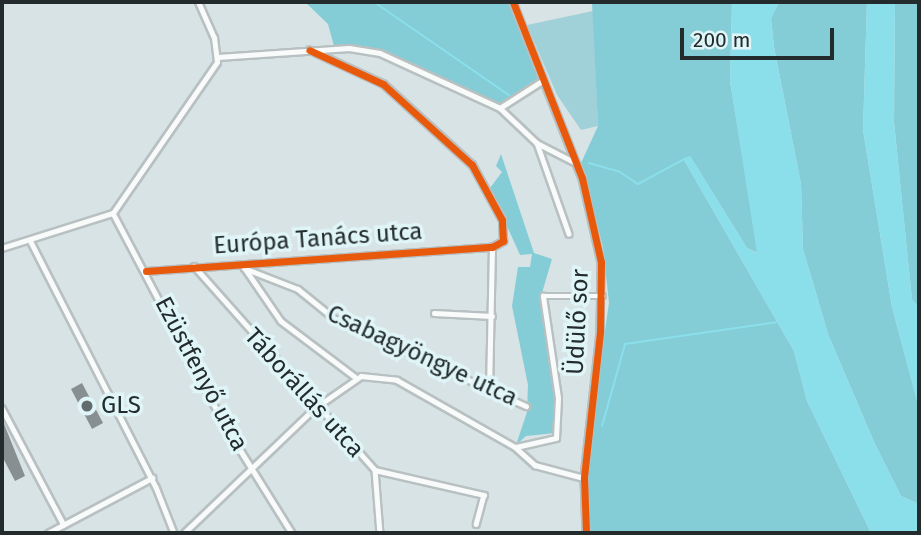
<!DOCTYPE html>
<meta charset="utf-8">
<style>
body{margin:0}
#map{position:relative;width:921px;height:535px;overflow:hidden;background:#d8e3e5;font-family:"Fira Sans",sans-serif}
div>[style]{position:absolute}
.green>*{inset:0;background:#a0d0d8}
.forest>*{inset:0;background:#84ccd6}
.water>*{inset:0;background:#8adfeb}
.stream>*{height:2px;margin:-1px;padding:0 1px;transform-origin:1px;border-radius:1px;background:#8adfeb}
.building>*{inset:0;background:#878f91}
.roads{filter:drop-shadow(2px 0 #b8c0c1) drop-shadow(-2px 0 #b8c0c1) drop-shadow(0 2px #b8c0c1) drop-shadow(0 -2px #b8c0c1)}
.street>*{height:4.5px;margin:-2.25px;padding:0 2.25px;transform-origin:2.25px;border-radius:2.25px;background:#f9fbfb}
.cycleway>*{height:7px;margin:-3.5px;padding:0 3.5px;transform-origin:3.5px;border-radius:3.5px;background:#e8590c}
.dots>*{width:19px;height:19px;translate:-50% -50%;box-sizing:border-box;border:4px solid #e0f5f8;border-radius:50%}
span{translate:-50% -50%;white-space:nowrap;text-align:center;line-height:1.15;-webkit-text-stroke:7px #e0f5f8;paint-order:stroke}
.street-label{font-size:24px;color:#232b2c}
.poi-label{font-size:24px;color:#232b2c}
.left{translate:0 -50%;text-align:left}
.frame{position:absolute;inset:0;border:4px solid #232b2c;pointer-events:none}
.scale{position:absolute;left:680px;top:28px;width:154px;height:32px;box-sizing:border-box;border:4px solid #232b2c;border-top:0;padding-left:9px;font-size:21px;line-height:24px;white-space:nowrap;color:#232b2c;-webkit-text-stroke:5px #e0f5f8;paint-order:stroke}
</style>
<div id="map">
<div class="green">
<i style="clip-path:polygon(593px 11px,598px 126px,581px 130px,557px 95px,527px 25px)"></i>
</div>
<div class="forest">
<i style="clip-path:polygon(305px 2px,511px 2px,543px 78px,499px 106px,375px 50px,334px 46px,328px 24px)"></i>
<i style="clip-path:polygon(592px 2px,732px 2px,730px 81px,758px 253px,747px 248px,690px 156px,684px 160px,794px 351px,807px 401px,871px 533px,588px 533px,589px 439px,609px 303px,603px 247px,581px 163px,598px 126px)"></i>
<i style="clip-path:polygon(779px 2px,867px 2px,863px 130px,892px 307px,919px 408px,919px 504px,901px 496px,874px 442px,828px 334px,803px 249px,801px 184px,774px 47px,771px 18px)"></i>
<i style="clip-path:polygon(895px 2px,919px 2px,919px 307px,912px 300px,894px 122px)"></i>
<i style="clip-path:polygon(501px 154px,534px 253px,552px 259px,542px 293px,556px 397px,555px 433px,526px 436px,516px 445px,527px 412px,528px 385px,512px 306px,518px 267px,530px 267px,532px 254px,520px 255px,490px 188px,502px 172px,496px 166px)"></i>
</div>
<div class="water">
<i style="clip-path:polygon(732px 2px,779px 2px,771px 18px,774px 47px,801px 184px,803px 249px,828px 334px,874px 442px,901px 496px,919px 504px,919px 533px,871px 533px,807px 401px,794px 351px,684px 160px,690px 156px,747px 248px,757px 253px,730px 81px)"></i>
<i style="clip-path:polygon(867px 2px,895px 2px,894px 122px,912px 299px,919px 307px,919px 408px,892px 307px,863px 130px)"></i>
</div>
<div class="stream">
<i style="left:374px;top:2px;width:164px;rotate:34.6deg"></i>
<i style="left:589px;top:163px;width:32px;rotate:16deg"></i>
<i style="left:620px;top:172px;width:22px;rotate:34deg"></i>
<i style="left:638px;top:184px;width:55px;rotate:-28.4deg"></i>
<i style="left:602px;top:426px;width:85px;rotate:-74.3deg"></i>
<i style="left:625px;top:344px;width:155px;rotate:-8.2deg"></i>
</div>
<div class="building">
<i style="clip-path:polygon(82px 383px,103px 423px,92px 429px,71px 389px)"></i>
<i style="clip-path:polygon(2px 419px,25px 476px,15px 481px,2px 456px)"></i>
</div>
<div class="roads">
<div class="street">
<i style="left:513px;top:2px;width:189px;rotate:68.6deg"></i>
<i style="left:582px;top:178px;width:86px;rotate:77.3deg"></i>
<i style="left:601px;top:262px;width:70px;rotate:90.8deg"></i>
<i style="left:600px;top:332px;width:147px;rotate:96.3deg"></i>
<i style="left:584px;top:478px;width:55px;rotate:87.9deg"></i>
<i style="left:218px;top:57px;width:131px;rotate:-3.9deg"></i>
<i style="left:349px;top:48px;width:31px;rotate:9deg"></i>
<i style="left:380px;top:53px;width:132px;rotate:24.6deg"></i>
<i style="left:500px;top:108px;width:50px;rotate:-32.7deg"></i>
<i style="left:500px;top:108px;width:51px;rotate:43.4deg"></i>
<i style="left:537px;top:143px;width:42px;rotate:27.2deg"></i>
<i style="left:537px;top:143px;width:96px;rotate:70.6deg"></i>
<i style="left:113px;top:213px;width:242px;rotate:62.2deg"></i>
<i style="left:226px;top:427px;width:125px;rotate:58.1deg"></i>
<i style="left:30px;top:240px;width:277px;rotate:63deg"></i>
<i style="left:156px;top:487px;width:49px;rotate:68.6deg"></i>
<i style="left:2px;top:248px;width:116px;rotate:-17.5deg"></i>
<i style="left:113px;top:213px;width:183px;rotate:-55.4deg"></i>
<i style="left:217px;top:62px;width:24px;rotate:-97deg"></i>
<i style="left:214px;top:38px;width:39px;rotate:-114deg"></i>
<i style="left:194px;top:266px;width:273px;rotate:48.4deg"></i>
<i style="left:375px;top:470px;width:63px;rotate:85.5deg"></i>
<i style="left:244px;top:267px;width:65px;rotate:55.6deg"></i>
<i style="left:281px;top:321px;width:93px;rotate:37.1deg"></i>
<i style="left:244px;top:268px;width:58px;rotate:21.3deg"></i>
<i style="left:298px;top:289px;width:48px;rotate:39deg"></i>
<i style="left:335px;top:319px;width:210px;rotate:24.5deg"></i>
<i style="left:146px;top:271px;width:347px;rotate:-4deg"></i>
<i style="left:492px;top:247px;width:13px;rotate:-29deg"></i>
<i style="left:503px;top:241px;width:21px;rotate:-93deg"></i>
<i style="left:502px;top:220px;width:63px;rotate:-118.6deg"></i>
<i style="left:472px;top:165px;width:120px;rotate:-137.7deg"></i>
<i style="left:383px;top:84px;width:81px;rotate:-155.3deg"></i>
<i style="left:434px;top:313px;width:58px;rotate:3deg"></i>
<i style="left:489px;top:390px;width:143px;rotate:-88.8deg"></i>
<i style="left:2px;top:408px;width:132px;rotate:62.1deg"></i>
<i style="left:516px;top:447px;width:41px;rotate:-12.7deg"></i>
<i style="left:556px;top:438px;width:40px;rotate:-87.1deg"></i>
<i style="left:558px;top:398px;width:103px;rotate:-98.4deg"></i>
<i style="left:543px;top:296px;width:60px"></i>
<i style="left:375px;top:470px;width:112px;rotate:12.9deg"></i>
<i style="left:484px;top:495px;width:30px;rotate:105deg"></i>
<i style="left:48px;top:533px;width:118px;rotate:-27.9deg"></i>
<i style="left:184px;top:533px;width:181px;rotate:-43.7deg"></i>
<i style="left:315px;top:408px;width:56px;rotate:-34.8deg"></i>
<i style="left:361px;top:376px;width:36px;rotate:6deg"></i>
<i style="left:397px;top:380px;width:136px;rotate:29.6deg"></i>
<i style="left:515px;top:447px;width:27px;rotate:42deg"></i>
<i style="left:535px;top:465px;width:51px;rotate:14.9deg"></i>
</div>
</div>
<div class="cycleway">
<i style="left:513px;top:2px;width:189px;rotate:68.6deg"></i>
<i style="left:582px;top:178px;width:86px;rotate:77.3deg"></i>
<i style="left:601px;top:262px;width:70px;rotate:90.8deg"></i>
<i style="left:600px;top:332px;width:147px;rotate:96.3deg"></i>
<i style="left:584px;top:478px;width:55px;rotate:87.9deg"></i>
<i style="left:146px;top:271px;width:347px;rotate:-4deg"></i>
<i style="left:492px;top:247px;width:13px;rotate:-29deg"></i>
<i style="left:503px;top:241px;width:21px;rotate:-93deg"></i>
<i style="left:502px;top:220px;width:63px;rotate:-118.6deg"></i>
<i style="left:472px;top:165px;width:120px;rotate:-137.7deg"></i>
<i style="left:383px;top:84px;width:81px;rotate:-155.3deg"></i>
</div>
<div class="dots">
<i style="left:87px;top:406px;background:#626b6d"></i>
</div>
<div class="street-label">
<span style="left:318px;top:239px;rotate:-4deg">Európa Tanács utca</span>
<span style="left:578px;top:322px;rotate:-87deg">Üdülő sor</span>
<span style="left:422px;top:356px;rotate:25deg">Csabagyöngye utca</span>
<span style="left:201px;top:374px;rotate:62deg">Ezüstfenyő utca</span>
<span style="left:304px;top:393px;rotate:48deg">Táborállás utca</span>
</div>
<div class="poi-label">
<span class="left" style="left:101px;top:406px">GLS</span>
</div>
<div class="frame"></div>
<div class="scale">200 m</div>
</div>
